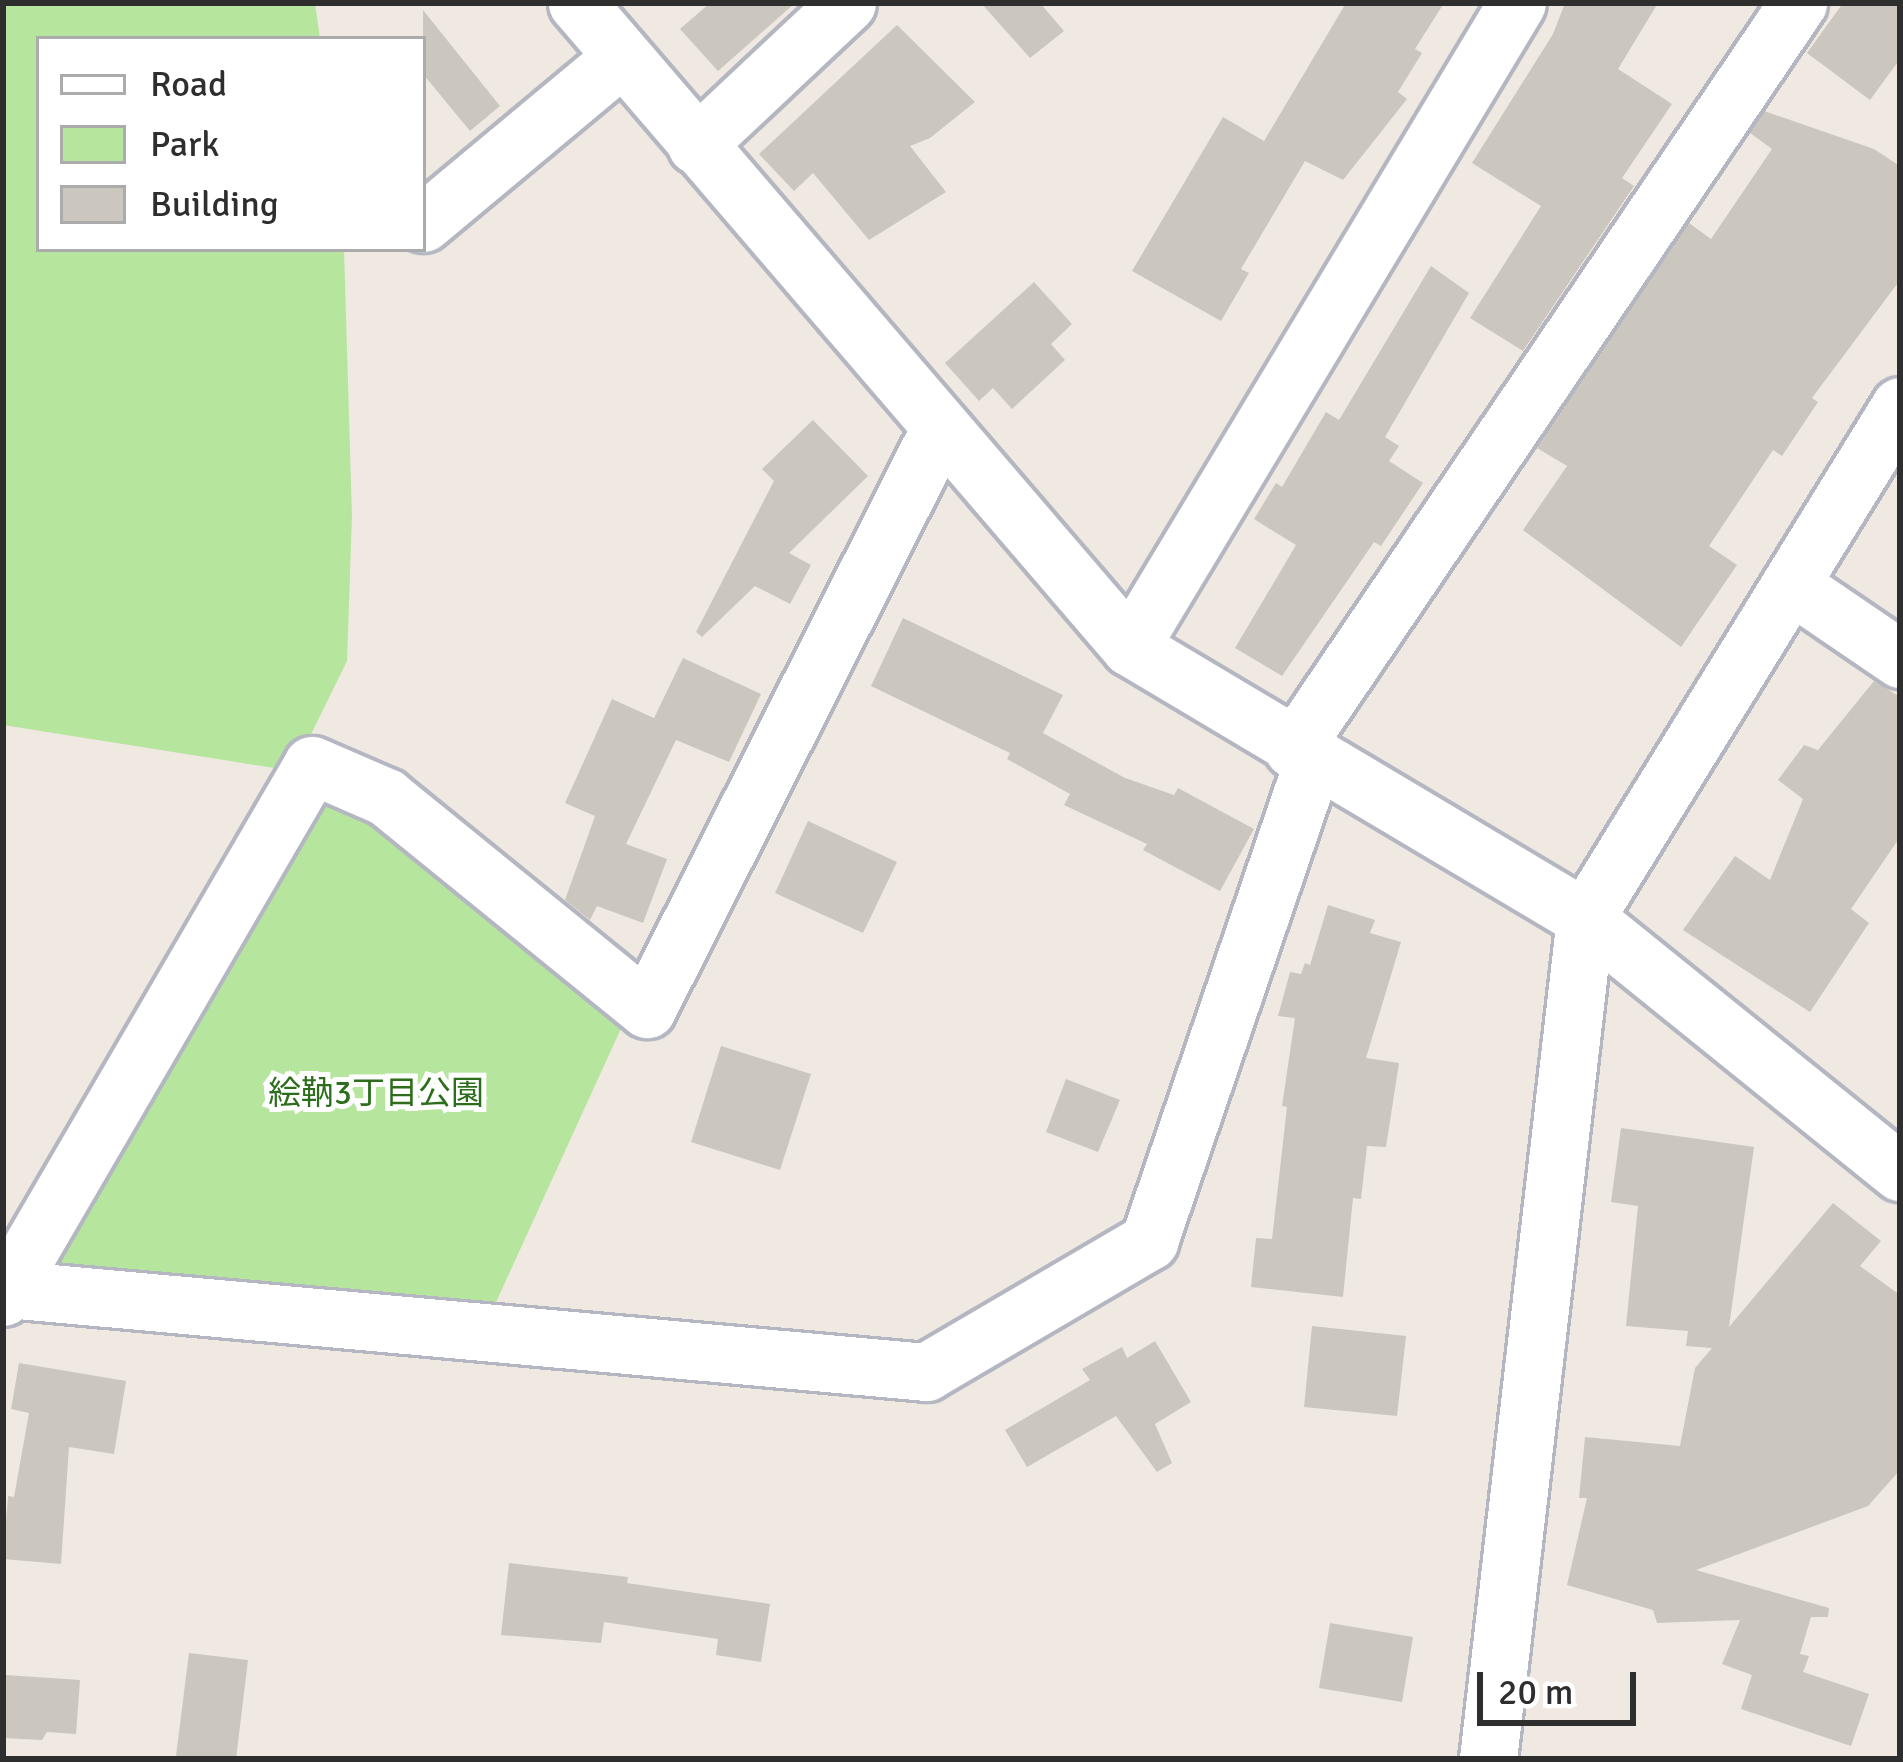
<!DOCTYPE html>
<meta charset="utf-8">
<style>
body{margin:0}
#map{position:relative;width:1903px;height:1762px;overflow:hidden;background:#efe9e1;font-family:Signika,"Noto Sans JP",sans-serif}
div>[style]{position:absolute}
.green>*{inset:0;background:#b6e59e}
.building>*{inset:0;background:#cbc7bf}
.roads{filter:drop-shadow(3px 0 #b4b7c1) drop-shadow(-3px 0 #b4b7c1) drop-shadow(0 3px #b4b7c1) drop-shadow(0 -3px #b4b7c1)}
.minor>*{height:57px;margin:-28.5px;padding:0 28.5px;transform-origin:28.5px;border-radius:28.5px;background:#fff}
span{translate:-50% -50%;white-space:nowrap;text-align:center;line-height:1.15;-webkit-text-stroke:10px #fff;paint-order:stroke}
.park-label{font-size:33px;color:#2c6e1b}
.frame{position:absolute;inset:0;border:6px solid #2e2e2e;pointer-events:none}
.legend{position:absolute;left:36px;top:36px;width:390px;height:216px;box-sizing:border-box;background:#fff;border:3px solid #ababab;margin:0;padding:15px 21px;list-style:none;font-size:36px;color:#2e2e2e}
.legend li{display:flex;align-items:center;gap:24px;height:60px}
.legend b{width:60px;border:3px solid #ababab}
.scale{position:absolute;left:1477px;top:1672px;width:159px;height:54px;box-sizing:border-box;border:6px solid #2e2e2e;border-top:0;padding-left:15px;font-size:36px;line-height:42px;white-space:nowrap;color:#2e2e2e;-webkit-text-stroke:9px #fff;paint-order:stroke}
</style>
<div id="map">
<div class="green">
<i style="clip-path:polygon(3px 3px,315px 3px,320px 39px,39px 39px,39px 249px,344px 249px,352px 516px,347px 661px,293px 771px,3px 725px)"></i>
<i style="clip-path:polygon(330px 790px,629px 1011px,492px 1311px,45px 1266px)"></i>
</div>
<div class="building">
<i style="clip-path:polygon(710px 3px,795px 3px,718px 71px,680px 29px)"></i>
<i style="clip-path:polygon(981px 3px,1040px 3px,1064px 31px,1030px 58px)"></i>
<i style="clip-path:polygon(1346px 3px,1444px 3px,1415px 49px,1422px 53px,1398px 92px,1407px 99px,1343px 180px,1305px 161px,1241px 269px,1249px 273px,1221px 321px,1132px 271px,1223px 117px,1264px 141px)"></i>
<i style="clip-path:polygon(1565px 3px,1658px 3px,1618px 69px,1672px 104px,1622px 178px,1634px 186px,1523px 351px,1470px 318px,1541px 206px,1472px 163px,1553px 34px)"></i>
<i style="clip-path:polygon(1843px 3px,1900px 3px,1900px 59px,1870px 100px,1807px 53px)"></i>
<i style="clip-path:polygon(423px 10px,500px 106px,470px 131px,423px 74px)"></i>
<i style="clip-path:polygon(897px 25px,975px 102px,930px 138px,910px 146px,946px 192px,869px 240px,813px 173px,794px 191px,759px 154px)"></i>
<i style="clip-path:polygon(1764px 111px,1874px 149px,1900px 166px,1900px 280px,1812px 398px,1818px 402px,1782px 456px,1773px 450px,1709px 546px,1737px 565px,1681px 647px,1523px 530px,1567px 466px,1537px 448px,1689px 223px,1711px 239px,1772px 149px,1750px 133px)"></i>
<i style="clip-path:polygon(1431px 266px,1469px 293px,1385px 437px,1399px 446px,1389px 461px,1423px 483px,1381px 546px,1374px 542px,1282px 676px,1235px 648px,1296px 545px,1254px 519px,1276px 483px,1282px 487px,1326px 412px,1339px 420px)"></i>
<i style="clip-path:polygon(1034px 282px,1072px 324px,1051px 344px,1065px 360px,1012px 409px,993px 388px,979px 401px,945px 363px)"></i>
<i style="clip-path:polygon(813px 420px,868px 476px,789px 553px,811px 565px,790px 604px,755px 586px,702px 637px,696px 632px,774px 481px,762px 469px)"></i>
<i style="clip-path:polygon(903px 618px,1063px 695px,1043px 733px,1125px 778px,1174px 795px,1178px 788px,1254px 829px,1220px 891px,1143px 850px,1147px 844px,1064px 805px,1070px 794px,1007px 759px,1010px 753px,871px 686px)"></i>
<i style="clip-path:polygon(683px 658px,761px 694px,729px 762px,676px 740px,626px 844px,667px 859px,643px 923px,597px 906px,590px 920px,565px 900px,595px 816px,565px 803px,612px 699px,654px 718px)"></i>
<i style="clip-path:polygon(1874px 681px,1900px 697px,1900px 837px,1851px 909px,1869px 923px,1810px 1012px,1683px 930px,1735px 856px,1770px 880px,1803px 799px,1778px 780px,1804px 745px,1818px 750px)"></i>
<i style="clip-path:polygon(808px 821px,897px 862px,863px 933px,775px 893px)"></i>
<i style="clip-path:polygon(1328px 905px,1375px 920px,1370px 933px,1401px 942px,1366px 1058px,1399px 1063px,1386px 1147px,1367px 1146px,1361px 1199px,1353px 1198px,1343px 1297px,1251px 1287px,1256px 1238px,1272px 1239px,1287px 1107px,1282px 1106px,1295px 1018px,1278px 1016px,1290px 972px,1301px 974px,1305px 963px,1310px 965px)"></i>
<i style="clip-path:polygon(721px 1046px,811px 1074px,780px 1170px,691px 1142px)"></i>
<i style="clip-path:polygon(1066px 1079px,1120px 1100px,1098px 1152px,1046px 1132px)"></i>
<i style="clip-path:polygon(1621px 1128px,1754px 1147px,1729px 1327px,1833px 1203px,1881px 1241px,1860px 1266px,1900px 1295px,1900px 1470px,1868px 1506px,1696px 1570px,1829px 1608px,1828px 1617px,1811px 1617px,1800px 1654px,1809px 1656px,1803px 1672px,1869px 1694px,1851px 1746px,1741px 1709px,1752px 1675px,1722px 1664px,1740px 1620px,1657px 1623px,1653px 1610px,1567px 1585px,1587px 1498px,1579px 1498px,1585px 1437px,1680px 1446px,1695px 1368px,1712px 1348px,1686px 1346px,1688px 1331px,1626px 1326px,1638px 1206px,1611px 1202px)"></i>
<i style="clip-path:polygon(1312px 1326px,1406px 1336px,1397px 1416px,1304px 1407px)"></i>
<i style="clip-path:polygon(1155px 1341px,1191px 1402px,1155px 1424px,1172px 1463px,1157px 1472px,1116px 1416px,1027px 1467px,1005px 1430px,1090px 1380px,1082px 1369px,1122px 1347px,1127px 1358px)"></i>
<i style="clip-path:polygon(19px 1363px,126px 1381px,114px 1454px,69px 1447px,61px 1564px,3px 1559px,8px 1496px,14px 1497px,29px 1413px,11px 1409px)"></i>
<i style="clip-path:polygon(509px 1563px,628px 1577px,627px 1583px,770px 1604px,761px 1662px,716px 1655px,718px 1639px,604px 1622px,601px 1643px,501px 1635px)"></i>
<i style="clip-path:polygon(1330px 1623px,1413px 1637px,1402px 1702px,1319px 1688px)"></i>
<i style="clip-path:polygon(189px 1653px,248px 1660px,236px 1759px,176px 1756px)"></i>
<i style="clip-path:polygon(6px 1675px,80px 1680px,76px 1734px,47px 1732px,42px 1740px,3px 1738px)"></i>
</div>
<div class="roads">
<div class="minor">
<i style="left:577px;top:3px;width:849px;rotate:49.35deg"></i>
<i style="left:1130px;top:647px;width:530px;rotate:30.78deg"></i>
<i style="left:1585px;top:918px;width:405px;rotate:38.9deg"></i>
<i style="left:696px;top:145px;width:207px;rotate:-43.2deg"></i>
<i style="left:423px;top:223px;width:259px;rotate:-39.8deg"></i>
<i style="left:1793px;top:586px;width:130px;rotate:34.3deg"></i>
<i style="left:1130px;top:647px;width:751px;rotate:-59deg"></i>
<i style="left:1293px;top:749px;width:901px;rotate:-55.9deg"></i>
<i style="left:3px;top:1288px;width:4px;rotate:14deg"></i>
<i style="left:7px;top:1289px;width:606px;rotate:-59.8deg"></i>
<i style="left:312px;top:765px;width:81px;rotate:23.4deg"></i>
<i style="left:386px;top:797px;width:336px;rotate:39.1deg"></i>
<i style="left:647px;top:1009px;width:651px;rotate:-63.24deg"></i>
<i style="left:3px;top:1297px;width:9px;rotate:-63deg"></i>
<i style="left:7px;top:1289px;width:923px;rotate:5.16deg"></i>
<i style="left:926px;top:1372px;width:259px;rotate:-30.4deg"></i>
<i style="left:1149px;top:1241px;width:507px;rotate:-71.14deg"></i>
<i style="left:1488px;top:1759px;width:847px;rotate:-83.42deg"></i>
<i style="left:1585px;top:918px;width:601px;rotate:-58.4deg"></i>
</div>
</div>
<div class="park-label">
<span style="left:376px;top:1094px">絵靹3丁目公園</span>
</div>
<div class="frame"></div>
<ul class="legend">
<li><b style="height:15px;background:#fff"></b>Road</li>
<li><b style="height:33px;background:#b6e59e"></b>Park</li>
<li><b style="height:33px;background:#cbc7bf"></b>Building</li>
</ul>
<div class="scale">20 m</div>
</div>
